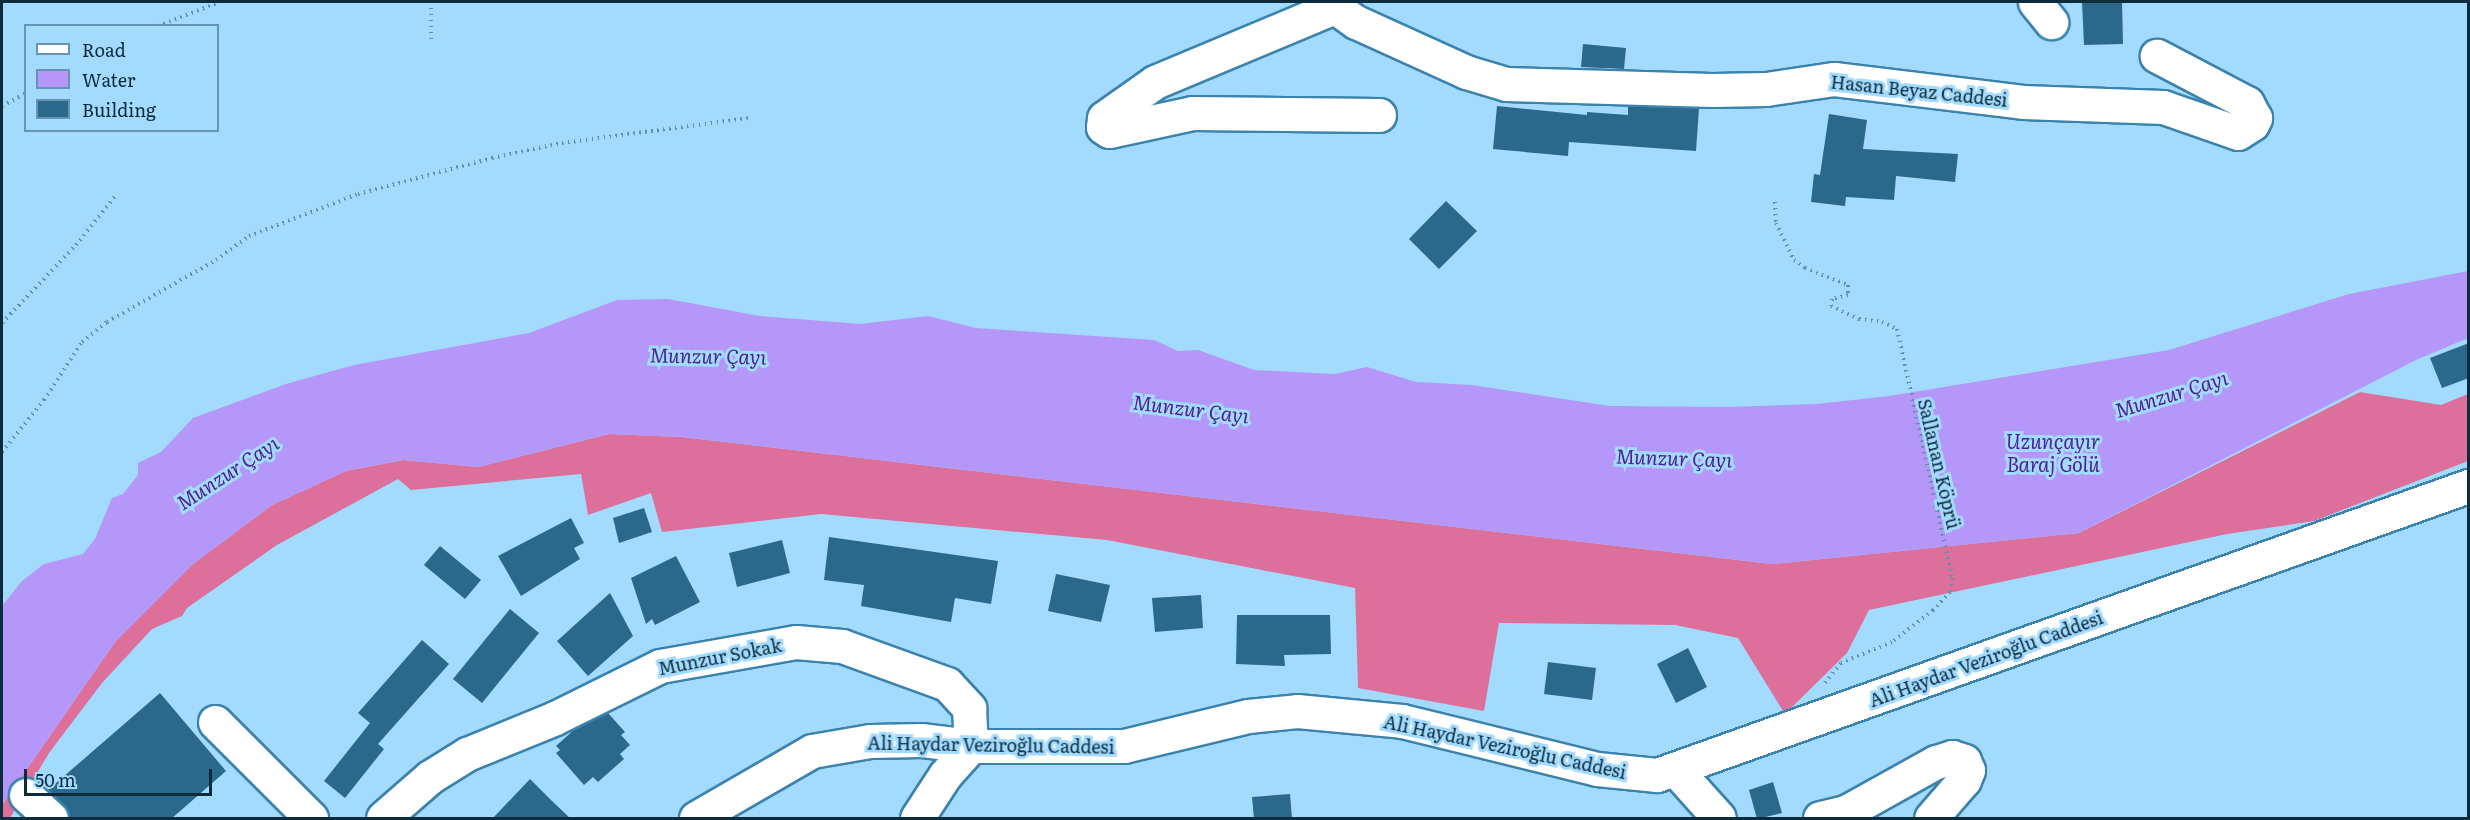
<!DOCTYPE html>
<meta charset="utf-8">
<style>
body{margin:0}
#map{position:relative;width:2470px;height:820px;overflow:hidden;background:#a3dbff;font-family:Literata,serif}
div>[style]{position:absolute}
.forest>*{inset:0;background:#dc709a}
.water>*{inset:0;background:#b597fa}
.building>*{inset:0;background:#2a688c}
.path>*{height:4px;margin-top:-2px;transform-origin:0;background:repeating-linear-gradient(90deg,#628fab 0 1.5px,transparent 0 6px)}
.roads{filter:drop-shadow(2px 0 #3b83ac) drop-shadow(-2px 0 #3b83ac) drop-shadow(0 2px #3b83ac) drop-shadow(0 -2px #3b83ac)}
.minor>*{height:33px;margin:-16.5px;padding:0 16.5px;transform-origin:16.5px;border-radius:16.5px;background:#fff}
.major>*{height:33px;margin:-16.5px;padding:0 16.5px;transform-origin:16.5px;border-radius:16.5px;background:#fff}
span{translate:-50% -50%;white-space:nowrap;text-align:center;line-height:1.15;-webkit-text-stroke:6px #a3dbff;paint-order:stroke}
.street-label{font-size:18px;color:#0c2b3c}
.water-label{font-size:20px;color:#4f1e90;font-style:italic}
.frame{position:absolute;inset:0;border:3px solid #0c2b3c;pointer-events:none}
.legend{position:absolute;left:24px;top:24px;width:195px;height:108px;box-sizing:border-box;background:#a3dbff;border:2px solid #6795b1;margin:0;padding:8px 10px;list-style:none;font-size:18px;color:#0c2b3c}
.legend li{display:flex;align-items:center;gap:12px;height:30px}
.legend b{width:30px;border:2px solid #6795b1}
.scale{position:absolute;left:24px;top:769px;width:188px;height:27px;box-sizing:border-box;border:3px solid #0c2b3c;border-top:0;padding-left:8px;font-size:18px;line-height:21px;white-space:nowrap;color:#0c2b3c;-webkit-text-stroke:4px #a3dbff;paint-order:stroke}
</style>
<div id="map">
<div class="forest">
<i style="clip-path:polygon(2360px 392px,2441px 405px,2468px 394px,2468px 461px,2314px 521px,2227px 534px,1869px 610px,1847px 653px,1785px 714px,1738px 638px,1675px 625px,1499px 623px,1484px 711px,1358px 688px,1355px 588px,1107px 540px,821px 514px,662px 532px,651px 493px,588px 515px,581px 474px,411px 490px,398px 479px,277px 545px,187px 608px,182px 616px,152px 629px,102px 683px,49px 753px,10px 818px,2px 818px,2px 805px,115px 642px,193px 564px,272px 505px,346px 471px,403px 460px,478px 467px,609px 434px,682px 437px,1772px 564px,2079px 533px)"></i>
</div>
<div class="water">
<i style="clip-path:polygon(2468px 271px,2468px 338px,2416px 360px,2079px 533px,1772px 564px,682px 437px,609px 434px,478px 467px,403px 460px,346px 471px,272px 505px,193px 564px,115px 642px,2px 805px,2px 606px,22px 581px,44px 564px,83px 554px,95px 539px,112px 498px,123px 494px,138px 475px,138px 463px,161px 452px,193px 418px,286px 384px,354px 365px,529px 333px,617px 300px,668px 299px,760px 316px,860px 324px,928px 316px,976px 328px,1154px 340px,1178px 351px,1198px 350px,1254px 370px,1335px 374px,1367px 367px,1416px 382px,1472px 385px,1610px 406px,1728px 407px,1817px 404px,1889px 396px,2169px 350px,2349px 294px)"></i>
</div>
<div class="building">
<i style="clip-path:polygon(2082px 2px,2122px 2px,2123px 44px,2084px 45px)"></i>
<i style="clip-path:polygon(1583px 44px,1626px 48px,1624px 69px,1581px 67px)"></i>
<i style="clip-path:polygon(1497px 106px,1587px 115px,1587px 112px,1628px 115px,1628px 106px,1699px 108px,1696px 151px,1569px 142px,1568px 156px,1493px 149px)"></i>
<i style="clip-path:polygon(1829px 114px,1867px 120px,1863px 149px,1958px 154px,1955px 182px,1896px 176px,1894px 200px,1846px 197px,1845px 206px,1811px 202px,1814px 174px,1820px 175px)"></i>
<i style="clip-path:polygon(1446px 201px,1477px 231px,1439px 269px,1409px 239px)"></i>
<i style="clip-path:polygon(2469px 343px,2469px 378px,2442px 388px,2430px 358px)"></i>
<i style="clip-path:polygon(644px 508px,652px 532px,619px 543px,613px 518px)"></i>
<i style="clip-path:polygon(571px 518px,584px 543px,574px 548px,580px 559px,521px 596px,498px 556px)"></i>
<i style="clip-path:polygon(829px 537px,998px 561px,991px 604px,955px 598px,951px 622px,861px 606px,864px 585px,824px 580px)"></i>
<i style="clip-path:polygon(782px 540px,790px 573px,737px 587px,729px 553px)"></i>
<i style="clip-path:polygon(440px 546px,481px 580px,465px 599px,424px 565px)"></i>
<i style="clip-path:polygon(676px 556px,700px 602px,655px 625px,652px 619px,646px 624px,631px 578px)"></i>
<i style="clip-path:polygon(1056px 574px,1110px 585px,1101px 622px,1048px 611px)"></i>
<i style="clip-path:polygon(610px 593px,633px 636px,588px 676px,557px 641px)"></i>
<i style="clip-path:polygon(1201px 595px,1203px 628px,1155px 632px,1152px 598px)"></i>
<i style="clip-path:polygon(510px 609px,539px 633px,482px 703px,453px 679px)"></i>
<i style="clip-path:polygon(1237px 615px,1330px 615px,1331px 654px,1284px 655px,1285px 666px,1236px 664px)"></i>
<i style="clip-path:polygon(422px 640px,449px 664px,378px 744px,384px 749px,345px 798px,324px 781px,370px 723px,358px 713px)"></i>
<i style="clip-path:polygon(1688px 648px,1707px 687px,1676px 703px,1657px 664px)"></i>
<i style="clip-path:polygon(1548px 662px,1596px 668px,1592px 700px,1544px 694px)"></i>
<i style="clip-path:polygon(160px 693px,226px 771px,171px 819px,70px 819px,64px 805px,48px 790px)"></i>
<i style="clip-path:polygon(608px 713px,625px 732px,621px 735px,630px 745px,620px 754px,624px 759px,598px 782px,593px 777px,584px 785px,556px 753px,560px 750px,556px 746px,576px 728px)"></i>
<i style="clip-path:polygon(530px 779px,552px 801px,571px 819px,492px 819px)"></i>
<i style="clip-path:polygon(1773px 782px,1782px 813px,1757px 819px,1749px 790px)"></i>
<i style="clip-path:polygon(1290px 794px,1292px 819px,1254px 819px,1252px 797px)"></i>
</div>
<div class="path">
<i style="left:431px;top:2px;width:40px;rotate:90deg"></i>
<i style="left:158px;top:26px;width:66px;rotate:-21.2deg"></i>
<i style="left:2px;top:106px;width:27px;rotate:-28deg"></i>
<i style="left:1775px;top:202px;width:21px;rotate:87deg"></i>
<i style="left:1776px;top:223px;width:41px;rotate:64.1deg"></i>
<i style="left:1794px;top:260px;width:14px;rotate:36deg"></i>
<i style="left:1805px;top:268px;width:46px;rotate:21.6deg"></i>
<i style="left:1848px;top:285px;width:10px;rotate:90deg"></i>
<i style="left:1848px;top:295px;width:16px;rotate:166deg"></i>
<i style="left:1832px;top:299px;width:7px;rotate:98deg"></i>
<i style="left:1831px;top:306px;width:31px;rotate:25deg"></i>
<i style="left:1859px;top:319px;width:23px;rotate:7deg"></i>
<i style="left:1882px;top:322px;width:17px;rotate:25deg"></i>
<i style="left:1897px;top:329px;width:255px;rotate:77.5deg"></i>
<i style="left:1952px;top:578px;width:14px;rotate:98deg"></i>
<i style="left:1950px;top:592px;width:25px;rotate:133deg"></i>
<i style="left:1933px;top:610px;width:52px;rotate:142deg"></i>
<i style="left:1892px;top:642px;width:55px;rotate:157.6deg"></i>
<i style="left:1841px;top:663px;width:28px;rotate:129deg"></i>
<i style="left:2px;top:323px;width:108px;rotate:-46.5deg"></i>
<i style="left:76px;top:245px;width:65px;rotate:-51.2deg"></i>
<i style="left:2px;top:452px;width:67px;rotate:-51.1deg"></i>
<i style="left:44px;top:400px;width:69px;rotate:-56.8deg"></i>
<i style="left:82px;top:342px;width:32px;rotate:-39deg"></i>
<i style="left:107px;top:322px;width:125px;rotate:-29.6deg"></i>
<i style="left:216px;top:260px;width:41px;rotate:-36deg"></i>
<i style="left:249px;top:236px;width:117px;rotate:-21.1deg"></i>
<i style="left:358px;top:194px;width:139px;rotate:-15deg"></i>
<i style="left:492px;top:158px;width:72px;rotate:-12.1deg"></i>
<i style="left:562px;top:143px;width:189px;rotate:-7.6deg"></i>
</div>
<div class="roads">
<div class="minor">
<i style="left:1328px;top:2px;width:34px;rotate:36deg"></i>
<i style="left:1356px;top:22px;width:121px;rotate:24.4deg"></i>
<i style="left:1466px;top:72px;width:42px;rotate:16.7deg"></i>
<i style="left:1506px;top:84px;width:206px;rotate:1.7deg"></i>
<i style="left:1712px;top:90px;width:54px;rotate:-1.1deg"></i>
<i style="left:1766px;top:89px;width:69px;rotate:-8.4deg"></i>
<i style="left:1834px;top:79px;width:190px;rotate:6.9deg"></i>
<i style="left:2023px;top:102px;width:140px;rotate:2deg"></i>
<i style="left:2163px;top:107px;width:79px;rotate:19.1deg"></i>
<i style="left:2238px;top:133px;width:17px;rotate:-33deg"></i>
<i style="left:2252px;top:124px;width:7px;rotate:-63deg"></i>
<i style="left:2255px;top:118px;width:17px;rotate:-118deg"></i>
<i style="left:2247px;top:103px;width:102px;rotate:-152.4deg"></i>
<i style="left:2035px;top:2px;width:26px;rotate:51deg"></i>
<i style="left:1332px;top:8px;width:192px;rotate:157.3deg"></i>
<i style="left:1155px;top:82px;width:62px;rotate:144.8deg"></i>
<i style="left:1104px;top:118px;width:9px;rotate:96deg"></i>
<i style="left:1103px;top:127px;width:7px;rotate:34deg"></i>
<i style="left:1109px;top:131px;width:85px;rotate:-12.2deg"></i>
<i style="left:1192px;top:113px;width:187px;rotate:0.6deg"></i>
<i style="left:215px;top:722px;width:136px;rotate:45deg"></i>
<i style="left:1676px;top:770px;width:64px;rotate:48.1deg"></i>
<i style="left:26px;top:795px;width:34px;rotate:43deg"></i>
<i style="left:383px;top:818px;width:62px;rotate:-41.1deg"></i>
<i style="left:430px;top:777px;width:44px;rotate:-31.9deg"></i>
<i style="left:467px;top:754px;width:95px;rotate:-22.2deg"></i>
<i style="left:555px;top:718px;width:117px;rotate:-26.3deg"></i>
<i style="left:660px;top:666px;width:138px;rotate:-10deg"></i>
<i style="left:796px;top:642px;width:46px;rotate:5deg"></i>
<i style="left:842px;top:646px;width:112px;rotate:19.9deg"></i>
<i style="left:947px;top:684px;width:33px;rotate:47deg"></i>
<i style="left:969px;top:708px;width:38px;rotate:87deg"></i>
<i style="left:971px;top:746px;width:49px;rotate:-173deg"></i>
<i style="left:922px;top:740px;width:52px;rotate:178.9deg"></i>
<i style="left:870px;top:741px;width:59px;rotate:170.2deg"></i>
<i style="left:812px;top:751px;width:134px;rotate:150deg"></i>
<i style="left:1820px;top:818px;width:27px;rotate:-13deg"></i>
<i style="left:1846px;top:812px;width:103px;rotate:-29.1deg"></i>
<i style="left:1936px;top:762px;width:17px;rotate:-17deg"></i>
<i style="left:1952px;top:757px;width:13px;rotate:18deg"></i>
<i style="left:1964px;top:761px;width:10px;rotate:66deg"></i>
<i style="left:1968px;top:770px;width:11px;rotate:112deg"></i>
<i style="left:1964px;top:780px;width:50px;rotate:131deg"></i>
</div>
<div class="major">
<i style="left:917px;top:818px;width:51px;rotate:-56.9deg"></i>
<i style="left:945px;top:775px;width:39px;rotate:-48deg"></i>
<i style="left:971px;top:746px;width:153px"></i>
<i style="left:1124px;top:746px;width:128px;rotate:-13.6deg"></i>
<i style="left:1248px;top:716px;width:49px;rotate:-5.8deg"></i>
<i style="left:1297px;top:711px;width:105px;rotate:5.4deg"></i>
<i style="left:1402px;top:721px;width:201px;rotate:13.8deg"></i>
<i style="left:1597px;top:769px;width:60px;rotate:5.7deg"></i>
<i style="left:1657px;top:775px;width:861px;rotate:-19.61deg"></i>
</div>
</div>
<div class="street-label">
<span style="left:1919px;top:91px;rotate:6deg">Hasan Beyaz Caddesi</span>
<span style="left:1939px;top:464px;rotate:77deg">Sallanan Köprü</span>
<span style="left:720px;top:657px;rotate:-11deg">Munzur Sokak</span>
<span style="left:1986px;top:659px;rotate:-20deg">Ali Haydar Veziroğlu Caddesi</span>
<span style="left:991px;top:745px;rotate:1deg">Ali Haydar Veziroğlu Caddesi</span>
<span style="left:1505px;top:747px;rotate:12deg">Ali Haydar Veziroğlu Caddesi</span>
</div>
<div class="water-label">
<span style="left:708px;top:355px;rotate:1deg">Munzur Çayı</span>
<span style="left:2171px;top:393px;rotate:-17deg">Munzur Çayı</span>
<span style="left:1191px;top:408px;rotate:7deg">Munzur Çayı</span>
<span style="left:2053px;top:452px">Uzunçayır<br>Baraj Gölü</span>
<span style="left:1674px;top:457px;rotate:2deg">Munzur Çayı</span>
<span style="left:227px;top:472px;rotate:-33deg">Munzur Çayı</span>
</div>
<div class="frame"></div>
<ul class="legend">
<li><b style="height:8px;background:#fff"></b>Road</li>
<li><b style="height:16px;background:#b597fa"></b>Water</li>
<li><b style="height:16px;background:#2a688c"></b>Building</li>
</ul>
<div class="scale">50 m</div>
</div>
